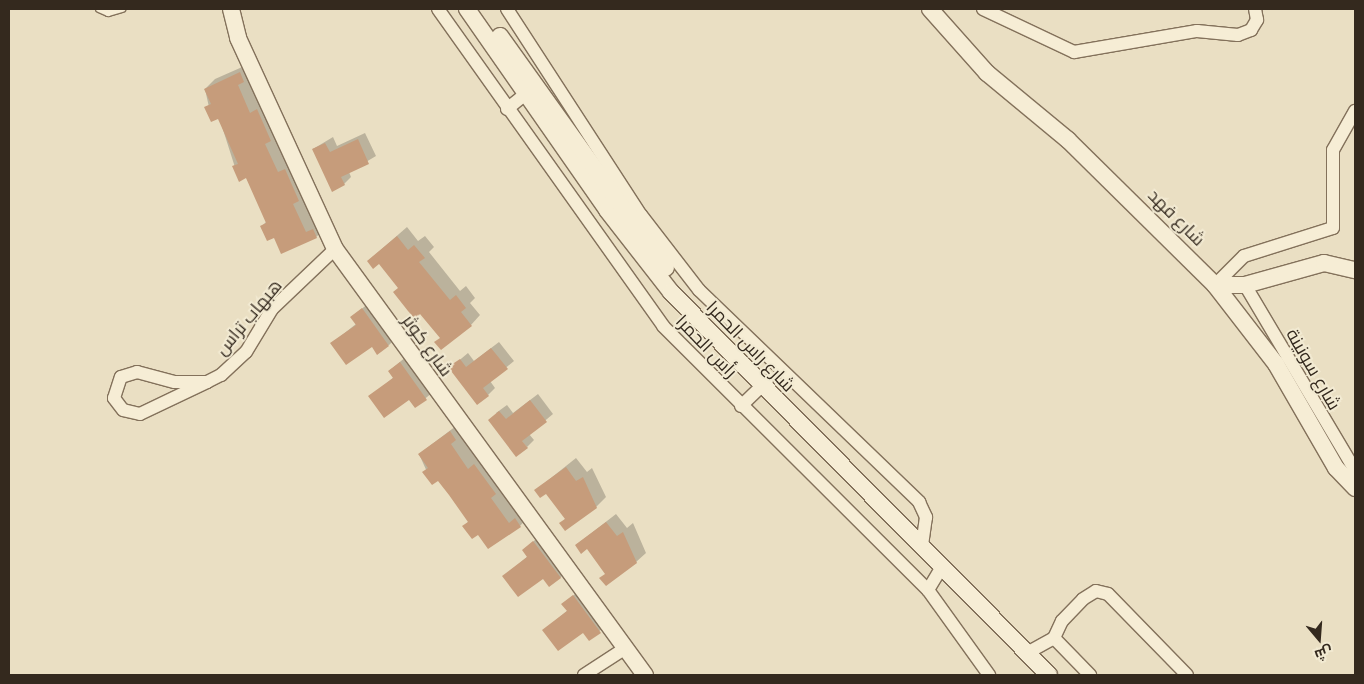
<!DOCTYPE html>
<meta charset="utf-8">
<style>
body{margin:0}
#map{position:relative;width:1364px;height:684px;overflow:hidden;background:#eadfc3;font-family:"PT Serif",Cairo,serif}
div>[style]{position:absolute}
.shadow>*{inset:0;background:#0003}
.building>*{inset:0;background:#c69c7b}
.roads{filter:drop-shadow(1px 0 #83715b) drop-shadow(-1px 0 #83715b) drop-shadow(0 1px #83715b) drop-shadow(0 -1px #83715b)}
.service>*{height:6px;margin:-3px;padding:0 3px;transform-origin:3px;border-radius:3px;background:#f6edd5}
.minor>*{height:12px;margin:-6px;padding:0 6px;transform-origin:6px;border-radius:6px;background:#f6edd5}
.tertiary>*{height:16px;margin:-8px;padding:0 8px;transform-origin:8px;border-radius:8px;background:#f6edd5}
span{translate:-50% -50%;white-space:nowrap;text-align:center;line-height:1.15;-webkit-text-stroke:4px #f2ead2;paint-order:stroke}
.street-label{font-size:18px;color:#34291e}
.frame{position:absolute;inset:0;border:10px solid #34291e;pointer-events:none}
.north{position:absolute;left:1294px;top:614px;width:50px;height:50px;-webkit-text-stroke:4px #f2ead2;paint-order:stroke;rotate:162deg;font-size:14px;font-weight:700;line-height:20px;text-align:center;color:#34291e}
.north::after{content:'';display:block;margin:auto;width:18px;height:22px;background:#34291e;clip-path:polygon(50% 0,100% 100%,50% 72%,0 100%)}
</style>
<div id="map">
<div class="shadow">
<i style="clip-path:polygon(249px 64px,326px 228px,316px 237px,261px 227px,267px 221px,246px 177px,239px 180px,219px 117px,212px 121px,205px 89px,215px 79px)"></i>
<i style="clip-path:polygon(365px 133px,376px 156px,349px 172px,351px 177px,344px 184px,313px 149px,333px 137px,337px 146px)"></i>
<i style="clip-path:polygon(407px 227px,418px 241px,425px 236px,434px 247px,429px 252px,460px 291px,466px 286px,475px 298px,470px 303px,480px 315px,471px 325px,441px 338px,379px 262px,368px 261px)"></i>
<i style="clip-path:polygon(370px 302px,396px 338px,389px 345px,332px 343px,356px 324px,352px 317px)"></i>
<i style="clip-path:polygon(499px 342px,514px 361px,490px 381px,495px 388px,488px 395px,450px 368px,468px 353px,474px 361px)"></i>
<i style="clip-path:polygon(407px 356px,433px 392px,415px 407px,409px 399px,370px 397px,394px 377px,389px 371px)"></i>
<i style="clip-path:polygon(538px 394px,553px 414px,529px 434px,534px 440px,527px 447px,496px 413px,507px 405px,513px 413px)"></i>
<i style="clip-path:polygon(460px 423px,460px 434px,478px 460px,484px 456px,529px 516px,520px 526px,479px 533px,464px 526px,469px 521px,438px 479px,432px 483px,419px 454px)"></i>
<i style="clip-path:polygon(576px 458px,587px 472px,592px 468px,606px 497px,596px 507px,561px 523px,566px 518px,547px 492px,536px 490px)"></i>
<i style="clip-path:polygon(616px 514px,627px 528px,633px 523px,646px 553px,636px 562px,576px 545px)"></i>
<i style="clip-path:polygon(541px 535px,567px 571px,560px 578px,504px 576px,528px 556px,523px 550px)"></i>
<i style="clip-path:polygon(581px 589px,607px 625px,589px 639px,584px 631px,544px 630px,568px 610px,563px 604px)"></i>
</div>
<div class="building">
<i style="clip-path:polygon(240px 72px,244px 82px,238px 85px,250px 113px,257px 109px,271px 141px,265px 144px,278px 172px,285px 169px,299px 201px,293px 204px,306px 232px,313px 229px,317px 238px,281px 254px,274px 238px,267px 241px,260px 226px,266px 223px,246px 178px,239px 182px,232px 166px,238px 164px,218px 119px,211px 122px,204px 107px,211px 104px,204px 89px)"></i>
<i style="clip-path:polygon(358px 139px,369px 164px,341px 177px,345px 185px,332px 192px,312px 149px,325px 143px,330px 152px)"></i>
<i style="clip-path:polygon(397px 236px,408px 250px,414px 245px,425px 258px,419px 262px,450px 300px,456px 295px,466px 308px,461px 312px,472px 326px,441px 350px,434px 342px,440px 338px,420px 314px,415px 319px,408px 311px,393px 292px,398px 288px,379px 264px,373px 269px,367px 261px)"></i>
<i style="clip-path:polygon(362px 308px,389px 346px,377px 355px,372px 347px,346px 365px,330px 343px,356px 325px,350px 317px)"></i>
<i style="clip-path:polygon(491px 348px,508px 369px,483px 388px,489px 396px,477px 405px,448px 367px,460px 359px,466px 367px)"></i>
<i style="clip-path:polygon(400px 362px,427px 400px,415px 408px,409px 400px,384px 418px,368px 396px,393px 378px,388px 371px)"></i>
<i style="clip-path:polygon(530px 400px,547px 422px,522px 441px,528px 448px,516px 457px,488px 420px,499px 411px,506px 419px)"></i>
<i style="clip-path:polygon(450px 431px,456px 440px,451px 444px,468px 469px,474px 464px,496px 494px,491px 498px,509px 523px,515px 518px,521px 527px,488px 549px,478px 535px,472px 539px,462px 526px,468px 522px,449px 495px,438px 481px,432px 485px,422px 472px,428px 468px,418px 454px)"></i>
<i style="clip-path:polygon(566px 467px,576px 481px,583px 477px,597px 508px,565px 531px,559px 523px,565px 519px,546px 494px,540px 498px,534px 490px)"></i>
<i style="clip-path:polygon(606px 522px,617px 536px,623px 532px,637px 563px,606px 586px,599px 578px,605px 574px,587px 549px,581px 554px,575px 545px)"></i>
<i style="clip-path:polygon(533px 541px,561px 578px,549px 587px,543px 579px,518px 597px,502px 576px,527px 557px,522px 550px)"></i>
<i style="clip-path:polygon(573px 595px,601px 633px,589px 641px,583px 633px,558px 651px,542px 630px,567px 611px,561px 604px)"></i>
</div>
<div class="roads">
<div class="service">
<i style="left:99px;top:9px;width:10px;rotate:24deg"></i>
<i style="left:108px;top:13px;width:15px;rotate:-16deg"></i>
</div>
<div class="minor">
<i style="left:438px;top:9px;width:389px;rotate:54.6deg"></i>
<i style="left:663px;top:326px;width:374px;rotate:44.9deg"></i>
<i style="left:928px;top:590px;width:105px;rotate:54.3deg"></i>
<i style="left:507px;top:9px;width:246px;rotate:57deg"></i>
<i style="left:641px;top:215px;width:95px;rotate:52.3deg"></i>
<i style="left:699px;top:290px;width:306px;rotate:43.9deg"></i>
<i style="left:919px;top:502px;width:17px;rotate:65deg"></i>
<i style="left:926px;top:517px;width:30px;rotate:98deg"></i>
<i style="left:983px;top:9px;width:101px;rotate:25.3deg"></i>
<i style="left:1074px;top:52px;width:125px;rotate:-9.7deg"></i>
<i style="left:1197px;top:31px;width:41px;rotate:5.6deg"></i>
<i style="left:1238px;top:35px;width:14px;rotate:-21deg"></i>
<i style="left:1251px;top:30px;width:12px;rotate:-59deg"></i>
<i style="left:1257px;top:20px;width:11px;rotate:-100deg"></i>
<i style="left:507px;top:109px;width:32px;rotate:-39deg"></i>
<i style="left:1215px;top:285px;width:41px;rotate:-45deg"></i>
<i style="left:1244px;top:256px;width:93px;rotate:-17.5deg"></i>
<i style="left:1333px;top:228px;width:78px;rotate:-90deg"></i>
<i style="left:1333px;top:150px;width:45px;rotate:-60.6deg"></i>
<i style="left:1245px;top:285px;width:215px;rotate:59.3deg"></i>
<i style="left:207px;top:382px;width:74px;rotate:154.5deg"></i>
<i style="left:140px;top:414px;width:17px;rotate:-167deg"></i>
<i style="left:123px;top:410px;width:15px;rotate:-127deg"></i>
<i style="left:114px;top:398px;width:22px;rotate:-72deg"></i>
<i style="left:121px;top:377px;width:17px;rotate:-17deg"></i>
<i style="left:137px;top:372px;width:39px;rotate:15deg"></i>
<i style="left:175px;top:382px;width:32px"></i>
<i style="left:207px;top:382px;width:16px;rotate:-27deg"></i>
<i style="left:221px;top:375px;width:34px;rotate:-43deg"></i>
<i style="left:246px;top:352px;width:50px;rotate:-58.8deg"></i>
<i style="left:272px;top:309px;width:87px;rotate:-43.6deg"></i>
<i style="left:741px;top:406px;width:36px;rotate:-44deg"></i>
<i style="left:928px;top:590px;width:27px;rotate:-59deg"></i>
<i style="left:1054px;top:638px;width:19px;rotate:-65deg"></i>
<i style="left:1062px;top:621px;width:30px;rotate:-46deg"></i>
<i style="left:1083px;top:599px;width:15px;rotate:-32deg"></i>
<i style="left:1096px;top:591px;width:12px;rotate:14deg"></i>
<i style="left:1108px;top:594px;width:113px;rotate:45.7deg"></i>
<i style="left:1054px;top:638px;width:52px;rotate:45.8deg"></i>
<i style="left:1027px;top:653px;width:31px;rotate:-29deg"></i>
<i style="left:584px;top:675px;width:48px;rotate:-33deg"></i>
</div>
<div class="tertiary">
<i style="left:231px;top:9px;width:30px;rotate:76deg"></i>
<i style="left:238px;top:38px;width:232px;rotate:65.3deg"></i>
<i style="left:335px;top:249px;width:527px;rotate:53.96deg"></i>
<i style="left:467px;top:9px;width:245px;rotate:55.1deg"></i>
<i style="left:607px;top:210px;width:104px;rotate:52deg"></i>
<i style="left:671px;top:292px;width:538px;rotate:45.38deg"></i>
<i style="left:930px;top:9px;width:86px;rotate:48.3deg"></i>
<i style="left:987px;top:73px;width:105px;rotate:39.6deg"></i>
<i style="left:1068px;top:140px;width:206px;rotate:44.6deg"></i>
<i style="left:1215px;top:285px;width:100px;rotate:52.3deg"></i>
<i style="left:1276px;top:364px;width:120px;rotate:60deg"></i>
<i style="left:1336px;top:468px;width:28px;rotate:46deg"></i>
<i style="left:500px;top:36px;width:285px;rotate:54.4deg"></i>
<i style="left:1215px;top:285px;width:30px"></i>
<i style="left:1245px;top:285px;width:82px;rotate:-15.6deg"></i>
<i style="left:1324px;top:263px;width:32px;rotate:13deg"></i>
</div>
</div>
<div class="street-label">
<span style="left:1177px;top:217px;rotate:45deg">شارع فهد</span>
<span style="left:248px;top:317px;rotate:-50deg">هبهاب تراس</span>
<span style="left:428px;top:345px;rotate:54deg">شارع كوثر</span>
<span style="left:707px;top:346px;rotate:46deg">رأس الحمرا</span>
<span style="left:751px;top:346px;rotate:46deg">شارع راس الحمرا</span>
<span style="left:1314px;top:369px;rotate:60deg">شارع سونينة</span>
</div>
<div class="frame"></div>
<div class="north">ش</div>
</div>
